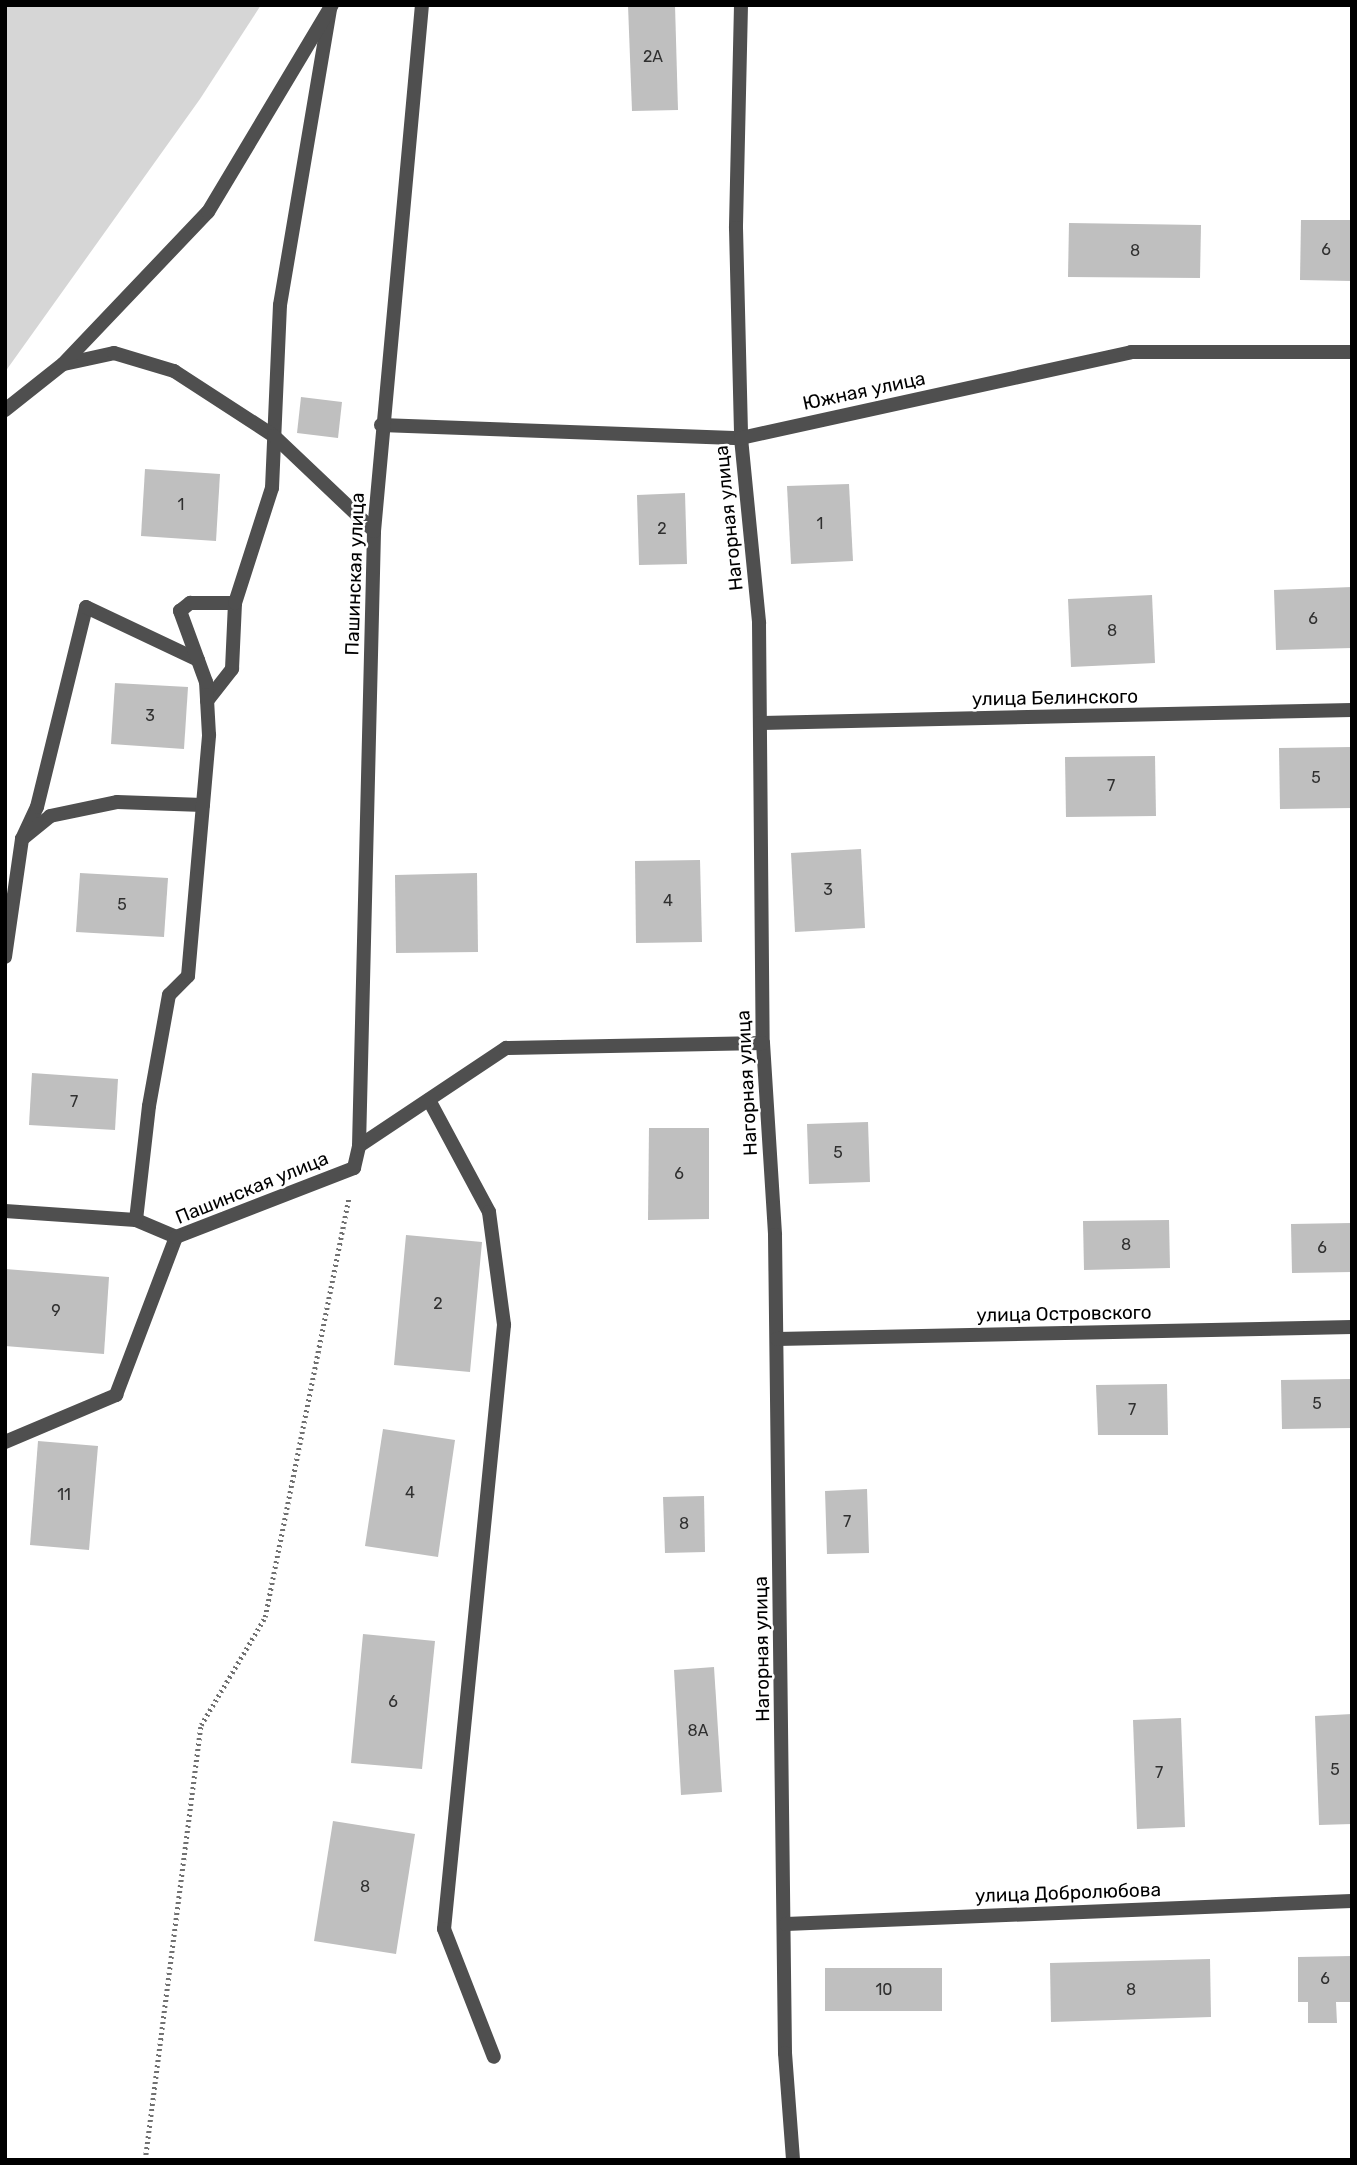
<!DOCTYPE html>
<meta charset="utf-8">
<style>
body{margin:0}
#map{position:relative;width:1357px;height:2165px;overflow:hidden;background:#fff;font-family:Rubik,sans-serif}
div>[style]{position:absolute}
.green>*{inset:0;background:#d6d6d6}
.building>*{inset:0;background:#bfbfbf}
.path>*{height:4.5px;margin-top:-2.25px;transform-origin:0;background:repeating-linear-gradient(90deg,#717171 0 2px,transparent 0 5.5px)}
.service>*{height:14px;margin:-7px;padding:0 7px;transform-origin:7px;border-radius:7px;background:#4f4f4f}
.minor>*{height:14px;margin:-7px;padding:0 7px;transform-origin:7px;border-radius:7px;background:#4f4f4f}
span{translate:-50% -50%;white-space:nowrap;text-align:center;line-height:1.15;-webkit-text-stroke:5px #fff;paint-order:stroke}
.number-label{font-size:16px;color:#303030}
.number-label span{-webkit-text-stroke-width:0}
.street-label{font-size:19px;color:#000}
.frame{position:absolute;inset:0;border:7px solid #000;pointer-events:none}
</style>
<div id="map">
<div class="green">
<i style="clip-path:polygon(5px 5px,261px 5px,200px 99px,5px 372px)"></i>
</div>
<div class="building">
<i style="clip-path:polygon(628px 5px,675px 5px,678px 110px,632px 111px)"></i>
<i style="clip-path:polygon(1301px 220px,1352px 220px,1352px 281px,1300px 280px)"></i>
<i style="clip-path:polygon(1069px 223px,1201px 225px,1200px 278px,1068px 277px)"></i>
<i style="clip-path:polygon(301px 397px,342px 402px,338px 438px,297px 433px)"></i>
<i style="clip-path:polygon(145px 469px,220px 474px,216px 541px,141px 536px)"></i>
<i style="clip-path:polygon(849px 484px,853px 561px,791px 564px,787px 486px)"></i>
<i style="clip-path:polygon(685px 493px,687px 564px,639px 565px,637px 495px)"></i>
<i style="clip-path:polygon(1352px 587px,1352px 648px,1276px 650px,1274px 590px)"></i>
<i style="clip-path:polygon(1152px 595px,1155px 663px,1071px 667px,1068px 599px)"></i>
<i style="clip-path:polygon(115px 683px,188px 687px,184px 749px,111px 744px)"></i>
<i style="clip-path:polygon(1352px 747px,1352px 808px,1280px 809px,1279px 748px)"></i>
<i style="clip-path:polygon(1155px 756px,1156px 816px,1066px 817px,1065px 757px)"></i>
<i style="clip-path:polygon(861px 849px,865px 928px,795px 932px,791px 853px)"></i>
<i style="clip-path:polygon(700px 860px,702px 942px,636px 943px,635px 861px)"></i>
<i style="clip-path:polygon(80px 873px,168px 878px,164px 937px,76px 932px)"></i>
<i style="clip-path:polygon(477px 873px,478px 952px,396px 953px,395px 875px)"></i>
<i style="clip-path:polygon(32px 1073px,118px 1079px,115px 1130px,29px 1125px)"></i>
<i style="clip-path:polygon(868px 1122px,870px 1182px,809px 1184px,807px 1124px)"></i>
<i style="clip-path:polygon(649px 1128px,709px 1128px,709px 1219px,648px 1220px)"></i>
<i style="clip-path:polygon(1169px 1220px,1170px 1268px,1084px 1270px,1083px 1221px)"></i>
<i style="clip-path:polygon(1352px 1223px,1352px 1272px,1292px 1273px,1291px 1224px)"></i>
<i style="clip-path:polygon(406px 1235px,482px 1242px,470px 1372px,394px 1365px)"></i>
<i style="clip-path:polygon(5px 1269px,109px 1277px,104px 1354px,5px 1346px)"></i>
<i style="clip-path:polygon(1352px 1379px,1352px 1428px,1282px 1429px,1281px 1380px)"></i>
<i style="clip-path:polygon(1167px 1384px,1168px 1435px,1098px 1435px,1096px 1385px)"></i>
<i style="clip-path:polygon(383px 1429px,455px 1440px,438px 1557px,365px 1546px)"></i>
<i style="clip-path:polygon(38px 1441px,98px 1446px,89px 1550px,30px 1545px)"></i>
<i style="clip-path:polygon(867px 1489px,869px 1553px,827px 1554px,825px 1491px)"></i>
<i style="clip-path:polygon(704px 1496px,705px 1552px,665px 1553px,663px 1497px)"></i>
<i style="clip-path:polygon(363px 1634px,435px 1641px,422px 1769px,351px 1763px)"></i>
<i style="clip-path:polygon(714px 1667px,722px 1792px,681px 1795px,674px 1670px)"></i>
<i style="clip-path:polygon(1352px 1714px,1352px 1824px,1319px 1825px,1315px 1716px)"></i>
<i style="clip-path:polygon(1181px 1718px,1185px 1827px,1137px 1829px,1133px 1720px)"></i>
<i style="clip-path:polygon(333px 1821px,415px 1834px,396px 1954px,314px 1941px)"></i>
<i style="clip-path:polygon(1352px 1956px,1352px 2002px,1336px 2002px,1337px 2023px,1308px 2023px,1308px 2002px,1298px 2002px,1298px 1957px)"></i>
<i style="clip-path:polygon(1210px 1959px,1211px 2017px,1051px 2022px,1050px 1963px)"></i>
<i style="clip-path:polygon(825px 1968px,942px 1968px,942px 2011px,825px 2011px)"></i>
</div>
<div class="path">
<i style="left:145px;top:2160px;width:439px;rotate:-82.7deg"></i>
<i style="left:201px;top:1725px;width:126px;rotate:-59.3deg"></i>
<i style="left:265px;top:1617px;width:428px;rotate:-78.7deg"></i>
</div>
<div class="service">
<i style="left:207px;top:701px;width:41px;rotate:-52deg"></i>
<i style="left:232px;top:669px;width:66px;rotate:-87.4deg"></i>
<i style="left:22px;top:839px;width:35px;rotate:-65deg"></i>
<i style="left:37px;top:807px;width:206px;rotate:-76.2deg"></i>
<i style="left:86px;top:607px;width:124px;rotate:25.3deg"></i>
<i style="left:5px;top:957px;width:119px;rotate:-81.8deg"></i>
<i style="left:22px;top:839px;width:36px;rotate:-39deg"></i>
<i style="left:50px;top:816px;width:68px;rotate:-11.8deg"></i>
<i style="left:117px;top:802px;width:86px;rotate:2deg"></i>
<i style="left:429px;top:1100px;width:127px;rotate:61.8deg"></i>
<i style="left:489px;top:1212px;width:114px;rotate:82.4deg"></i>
<i style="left:504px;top:1325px;width:607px;rotate:95.67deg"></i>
<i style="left:444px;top:1929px;width:137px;rotate:68.7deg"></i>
<i style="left:5px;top:1211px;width:131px;rotate:3.9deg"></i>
<i style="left:136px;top:1220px;width:43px;rotate:23deg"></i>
<i style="left:136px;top:1220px;width:115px;rotate:-83.5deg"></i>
<i style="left:149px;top:1106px;width:113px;rotate:-79.8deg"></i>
<i style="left:169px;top:995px;width:27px;rotate:-45deg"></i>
<i style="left:188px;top:976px;width:242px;rotate:-85deg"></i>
<i style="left:209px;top:735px;width:53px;rotate:-93.2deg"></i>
<i style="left:206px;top:682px;width:76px;rotate:-110.1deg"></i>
<i style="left:180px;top:611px;width:13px;rotate:-39deg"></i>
<i style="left:190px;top:603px;width:45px"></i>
<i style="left:235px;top:603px;width:121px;rotate:-72.2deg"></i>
<i style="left:272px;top:488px;width:183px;rotate:-87.5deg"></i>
<i style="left:280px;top:305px;width:300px;rotate:-80.4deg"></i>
</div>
<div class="minor">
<i style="left:741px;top:5px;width:223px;rotate:91.3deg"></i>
<i style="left:736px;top:228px;width:210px;rotate:88.6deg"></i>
<i style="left:741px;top:438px;width:186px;rotate:84.4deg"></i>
<i style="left:759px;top:623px;width:420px;rotate:89.5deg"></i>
<i style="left:763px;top:1043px;width:192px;rotate:86.4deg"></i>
<i style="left:775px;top:1235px;width:818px;rotate:89.3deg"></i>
<i style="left:785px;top:2053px;width:107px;rotate:85.7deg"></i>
<i style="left:64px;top:364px;width:51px;rotate:-12.4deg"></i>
<i style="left:114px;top:353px;width:63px;rotate:16.7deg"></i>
<i style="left:174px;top:371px;width:119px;rotate:33deg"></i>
<i style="left:274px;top:436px;width:138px;rotate:43.5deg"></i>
<i style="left:5px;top:410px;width:74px;rotate:-38.4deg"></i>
<i style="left:63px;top:364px;width:210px;rotate:-46.4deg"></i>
<i style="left:208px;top:212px;width:241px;rotate:-59.1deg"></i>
<i style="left:381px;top:425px;width:360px;rotate:2.1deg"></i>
<i style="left:741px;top:438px;width:399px;rotate:-12.4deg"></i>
<i style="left:1131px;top:352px;width:221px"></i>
<i style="left:760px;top:723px;width:592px;rotate:-1.26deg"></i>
<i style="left:359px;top:1146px;width:177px;rotate:-33.7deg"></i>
<i style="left:506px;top:1048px;width:257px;rotate:-1.1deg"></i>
<i style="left:777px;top:1339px;width:575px;rotate:-1.2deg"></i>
<i style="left:5px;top:1442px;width:121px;rotate:-22.9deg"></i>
<i style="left:116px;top:1395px;width:169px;rotate:-69.2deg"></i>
<i style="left:176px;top:1237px;width:191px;rotate:-21.2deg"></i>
<i style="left:354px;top:1168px;width:23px;rotate:-77deg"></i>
<i style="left:359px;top:1146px;width:615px;rotate:-88.6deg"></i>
<i style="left:374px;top:531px;width:528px;rotate:-84.79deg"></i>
<i style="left:786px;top:1924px;width:566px;rotate:-2.33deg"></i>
</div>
<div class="number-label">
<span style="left:653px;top:57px">2А</span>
<span style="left:1326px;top:250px">6</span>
<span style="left:1135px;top:251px">8</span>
<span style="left:181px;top:505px">1</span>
<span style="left:820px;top:524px">1</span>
<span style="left:662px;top:529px">2</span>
<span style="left:1313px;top:619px">6</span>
<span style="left:1112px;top:631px">8</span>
<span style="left:150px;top:716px">3</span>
<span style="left:1316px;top:778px">5</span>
<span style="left:1111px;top:786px">7</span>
<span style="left:828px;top:890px">3</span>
<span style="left:668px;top:901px">4</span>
<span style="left:122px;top:905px">5</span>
<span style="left:74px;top:1102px">7</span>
<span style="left:838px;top:1153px">5</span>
<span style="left:679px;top:1174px">6</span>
<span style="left:1126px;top:1245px">8</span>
<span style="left:1322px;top:1248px">6</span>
<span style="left:438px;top:1304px">2</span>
<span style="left:56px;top:1311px">9</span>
<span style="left:1317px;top:1404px">5</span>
<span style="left:1132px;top:1410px">7</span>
<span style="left:410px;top:1493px">4</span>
<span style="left:64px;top:1495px">11</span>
<span style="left:847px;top:1522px">7</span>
<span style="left:684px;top:1524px">8</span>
<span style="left:393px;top:1702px">6</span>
<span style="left:698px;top:1731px">8А</span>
<span style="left:1335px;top:1770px">5</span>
<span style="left:1159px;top:1773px">7</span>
<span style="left:365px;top:1887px">8</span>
<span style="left:1325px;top:1979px">6</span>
<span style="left:884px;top:1990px">10</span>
<span style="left:1131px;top:1990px">8</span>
</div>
<div class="street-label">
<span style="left:864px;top:391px;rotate:-12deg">Южная улица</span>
<span style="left:729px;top:518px;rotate:-96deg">Нагорная улица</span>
<span style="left:355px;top:574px;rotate:-88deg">Пашинская улица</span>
<span style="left:1055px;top:698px;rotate:-1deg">улица Белинского</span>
<span style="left:747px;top:1083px;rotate:-93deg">Нагорная улица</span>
<span style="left:252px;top:1188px;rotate:-22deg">Пашинская улица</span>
<span style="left:1064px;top:1314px;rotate:-1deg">улица Островского</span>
<span style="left:762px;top:1649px;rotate:-91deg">Нагорная улица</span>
<span style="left:1068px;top:1893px;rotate:-2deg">улица Добролюбова</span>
</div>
<div class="frame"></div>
</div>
